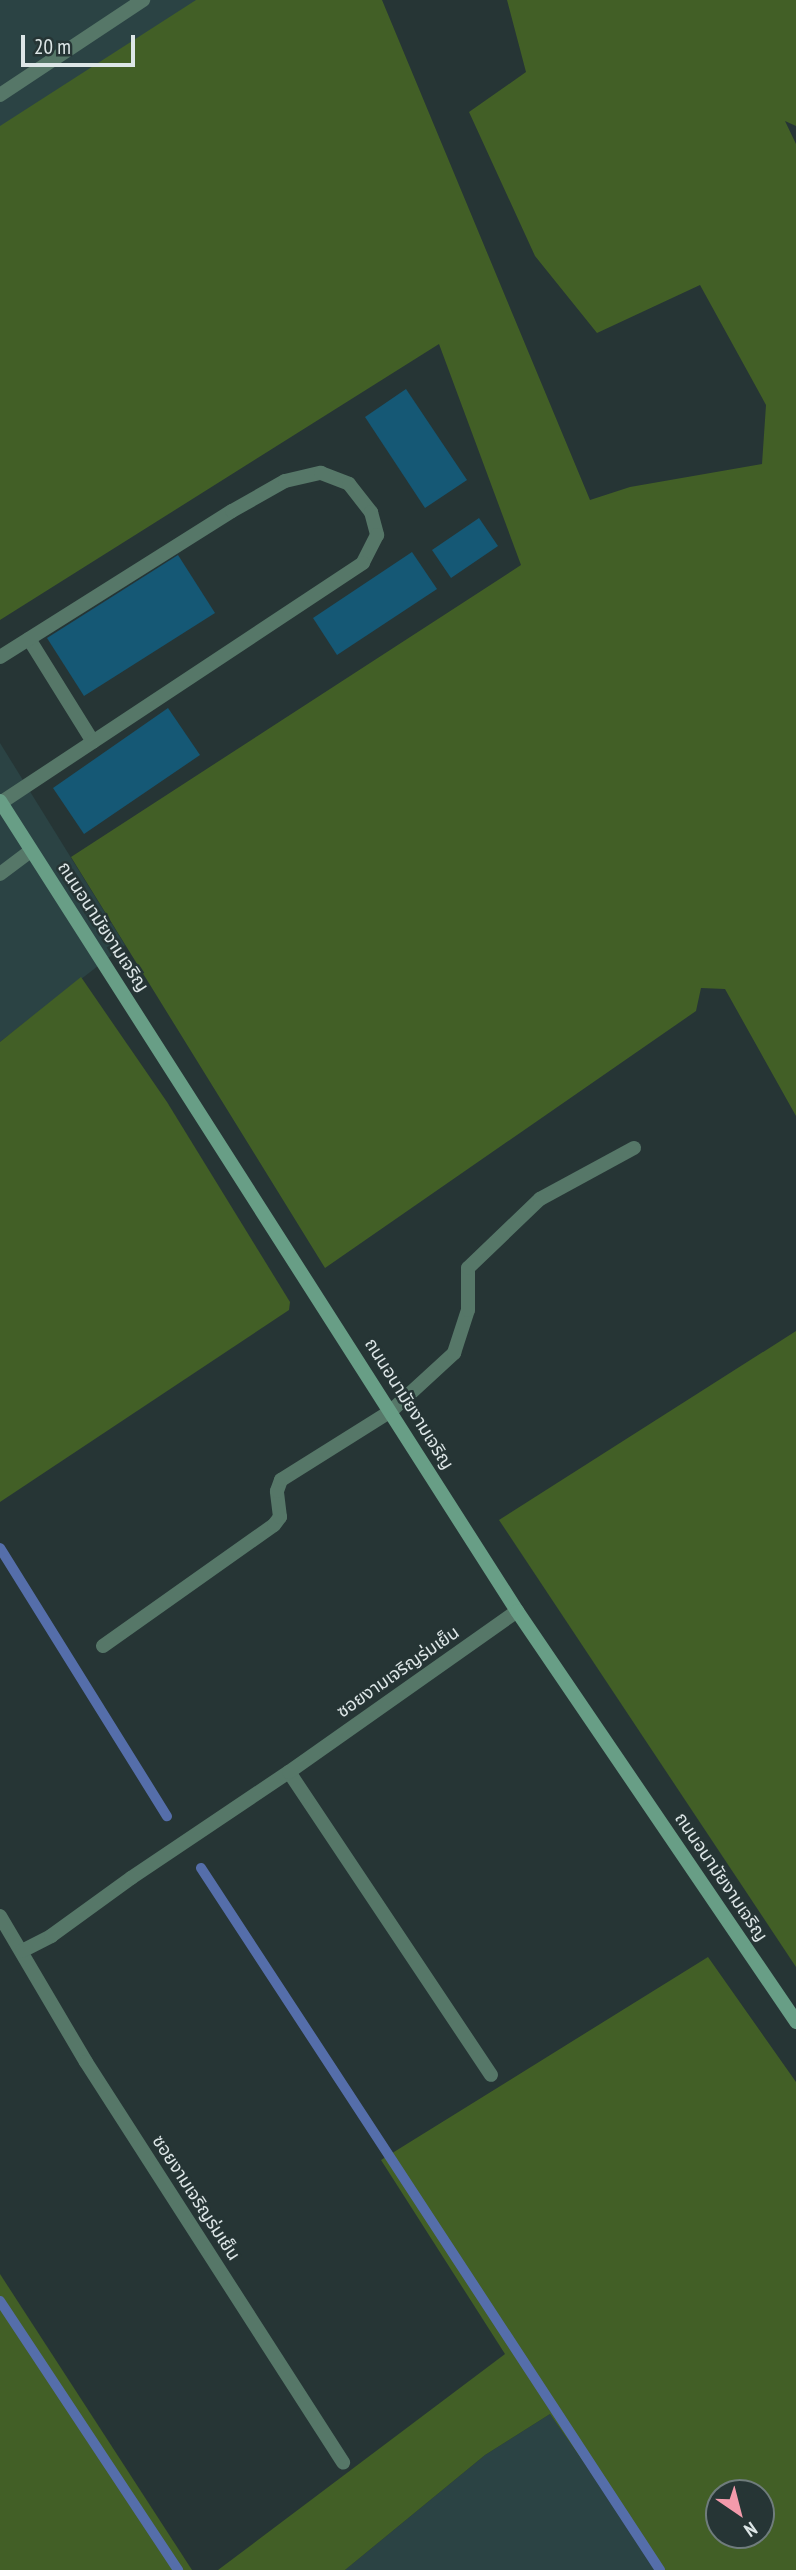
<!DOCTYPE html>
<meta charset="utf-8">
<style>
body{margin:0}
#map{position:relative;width:796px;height:2570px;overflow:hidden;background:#263535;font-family:"PT Sans Narrow","Noto Sans Thai",sans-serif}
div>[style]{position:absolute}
.built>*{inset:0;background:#2b4344}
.green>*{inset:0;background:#425f26}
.stream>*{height:10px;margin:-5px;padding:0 5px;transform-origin:5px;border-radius:5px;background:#556eaa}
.building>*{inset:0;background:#155875}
.lane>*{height:14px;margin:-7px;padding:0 7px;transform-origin:7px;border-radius:7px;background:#567768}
.street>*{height:14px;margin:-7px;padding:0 7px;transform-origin:7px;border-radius:7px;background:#567768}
.secondary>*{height:14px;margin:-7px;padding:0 7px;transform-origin:7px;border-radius:7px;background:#689e86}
span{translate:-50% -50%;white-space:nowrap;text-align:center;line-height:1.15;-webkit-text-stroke:5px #263535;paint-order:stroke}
.street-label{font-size:18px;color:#dde6e7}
.north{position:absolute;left:705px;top:2479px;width:70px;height:70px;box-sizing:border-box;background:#263535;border:2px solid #6f7c7c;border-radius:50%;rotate:145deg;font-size:19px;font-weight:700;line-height:28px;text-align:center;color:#dde6e7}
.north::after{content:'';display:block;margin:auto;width:24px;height:32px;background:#f39aab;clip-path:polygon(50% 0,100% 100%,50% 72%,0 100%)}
.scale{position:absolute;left:21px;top:35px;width:114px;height:32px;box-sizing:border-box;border:4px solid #dde6e7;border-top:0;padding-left:9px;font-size:21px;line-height:24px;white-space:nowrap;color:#dde6e7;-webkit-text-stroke:5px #263535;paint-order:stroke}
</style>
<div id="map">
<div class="built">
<i style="clip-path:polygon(0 0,199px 0,0 127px)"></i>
<i style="clip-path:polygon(0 743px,125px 945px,0 1042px)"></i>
<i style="clip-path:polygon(550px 2414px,659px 2570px,345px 2570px,485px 2455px)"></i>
</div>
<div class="green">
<i style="clip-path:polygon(196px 0,382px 0,590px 500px,630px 487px,762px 464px,766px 405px,700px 285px,597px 333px,535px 256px,469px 112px,526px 72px,507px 0,796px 0,796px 126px,785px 121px,796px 144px,796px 1116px,725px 989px,701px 988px,696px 1011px,325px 1268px,71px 857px,521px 565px,439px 344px,0 620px,0 126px)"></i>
<i style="clip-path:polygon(81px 977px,167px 1102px,290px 1302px,289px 1310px,0 1502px,0 1042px)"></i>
<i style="clip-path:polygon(796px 1331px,796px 1967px,499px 1520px)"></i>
<i style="clip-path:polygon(evenodd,708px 1957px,796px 2082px,796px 2570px,659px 2570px,550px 2414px,485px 2455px,345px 2570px,218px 2570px,505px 2354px,381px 2160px,708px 1957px,719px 2493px,761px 2493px,761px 2535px,719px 2535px,719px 2493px)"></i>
<i style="clip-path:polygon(0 2274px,192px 2570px,0 2570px)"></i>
</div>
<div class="stream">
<i style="left:0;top:1548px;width:316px;rotate:58.1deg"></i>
<i style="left:201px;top:1868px;width:839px;rotate:56.82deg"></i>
<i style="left:0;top:2301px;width:323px;rotate:56.5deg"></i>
</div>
<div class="building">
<i style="clip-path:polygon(406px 389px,467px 480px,425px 508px,365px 417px)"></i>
<i style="clip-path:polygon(479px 518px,498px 546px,451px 578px,432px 550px)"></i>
<i style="clip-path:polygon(412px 552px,437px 589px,337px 655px,313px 618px)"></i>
<i style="clip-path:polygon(178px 555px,215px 613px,84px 696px,47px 638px)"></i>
<i style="clip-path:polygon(168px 708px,200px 755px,84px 834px,53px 788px)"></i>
</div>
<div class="lane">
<i style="left:0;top:95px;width:172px;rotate:-33.6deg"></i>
<i style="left:29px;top:639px;width:121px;rotate:58.1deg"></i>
<i style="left:0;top:657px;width:274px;rotate:-32.2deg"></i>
<i style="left:232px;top:511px;width:61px;rotate:-29.5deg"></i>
<i style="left:285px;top:481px;width:37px;rotate:-13deg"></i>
<i style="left:321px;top:473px;width:30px;rotate:21deg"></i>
<i style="left:349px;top:484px;width:36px;rotate:52deg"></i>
<i style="left:371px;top:512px;width:24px;rotate:75deg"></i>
<i style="left:377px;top:535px;width:31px;rotate:117deg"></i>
<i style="left:363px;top:563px;width:434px;rotate:146.5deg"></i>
<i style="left:0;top:874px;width:38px;rotate:-37deg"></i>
<i style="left:103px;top:1646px;width:209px;rotate:-35.3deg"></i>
<i style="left:274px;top:1525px;width:10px;rotate:-53deg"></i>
<i style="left:280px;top:1517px;width:26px;rotate:-97deg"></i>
<i style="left:277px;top:1491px;width:12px;rotate:-70deg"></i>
<i style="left:281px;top:1480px;width:130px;rotate:-32.1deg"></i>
<i style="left:391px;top:1411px;width:86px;rotate:-42.6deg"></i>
<i style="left:454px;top:1353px;width:45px;rotate:-72deg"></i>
<i style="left:468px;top:1310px;width:42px;rotate:-90deg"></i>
<i style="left:468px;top:1268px;width:100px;rotate:-43.8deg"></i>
<i style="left:540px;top:1199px;width:107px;rotate:-28.5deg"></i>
<i style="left:289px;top:1772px;width:364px;rotate:56.3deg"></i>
</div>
<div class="street">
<i style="left:0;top:1916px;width:169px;rotate:59.5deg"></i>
<i style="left:86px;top:2062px;width:476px;rotate:57.3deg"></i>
<i style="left:22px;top:1951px;width:33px;rotate:-27deg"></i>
<i style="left:51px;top:1936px;width:99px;rotate:-35.9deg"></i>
<i style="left:131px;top:1878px;width:190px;rotate:-33.9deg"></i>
<i style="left:289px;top:1772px;width:279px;rotate:-35.2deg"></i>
</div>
<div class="secondary">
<i style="left:0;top:801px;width:961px;rotate:57.45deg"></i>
<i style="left:517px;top:1611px;width:497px;rotate:55.8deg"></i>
</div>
<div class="street-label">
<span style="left:103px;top:927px;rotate:57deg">ถนนอนามัยงามเจริญ</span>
<span style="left:409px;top:1404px;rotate:58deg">ถนนอนามัยงามเจริญ</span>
<span style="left:398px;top:1672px;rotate:-35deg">ซอยงามเจริญร่มเย็น</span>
<span style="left:721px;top:1877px;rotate:56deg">ถนนอนามัยงามเจริญ</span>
<span style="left:196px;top:2198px;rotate:57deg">ซอยงามเจริญร่มเย็น</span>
</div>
<div class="north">N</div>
<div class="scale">20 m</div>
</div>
